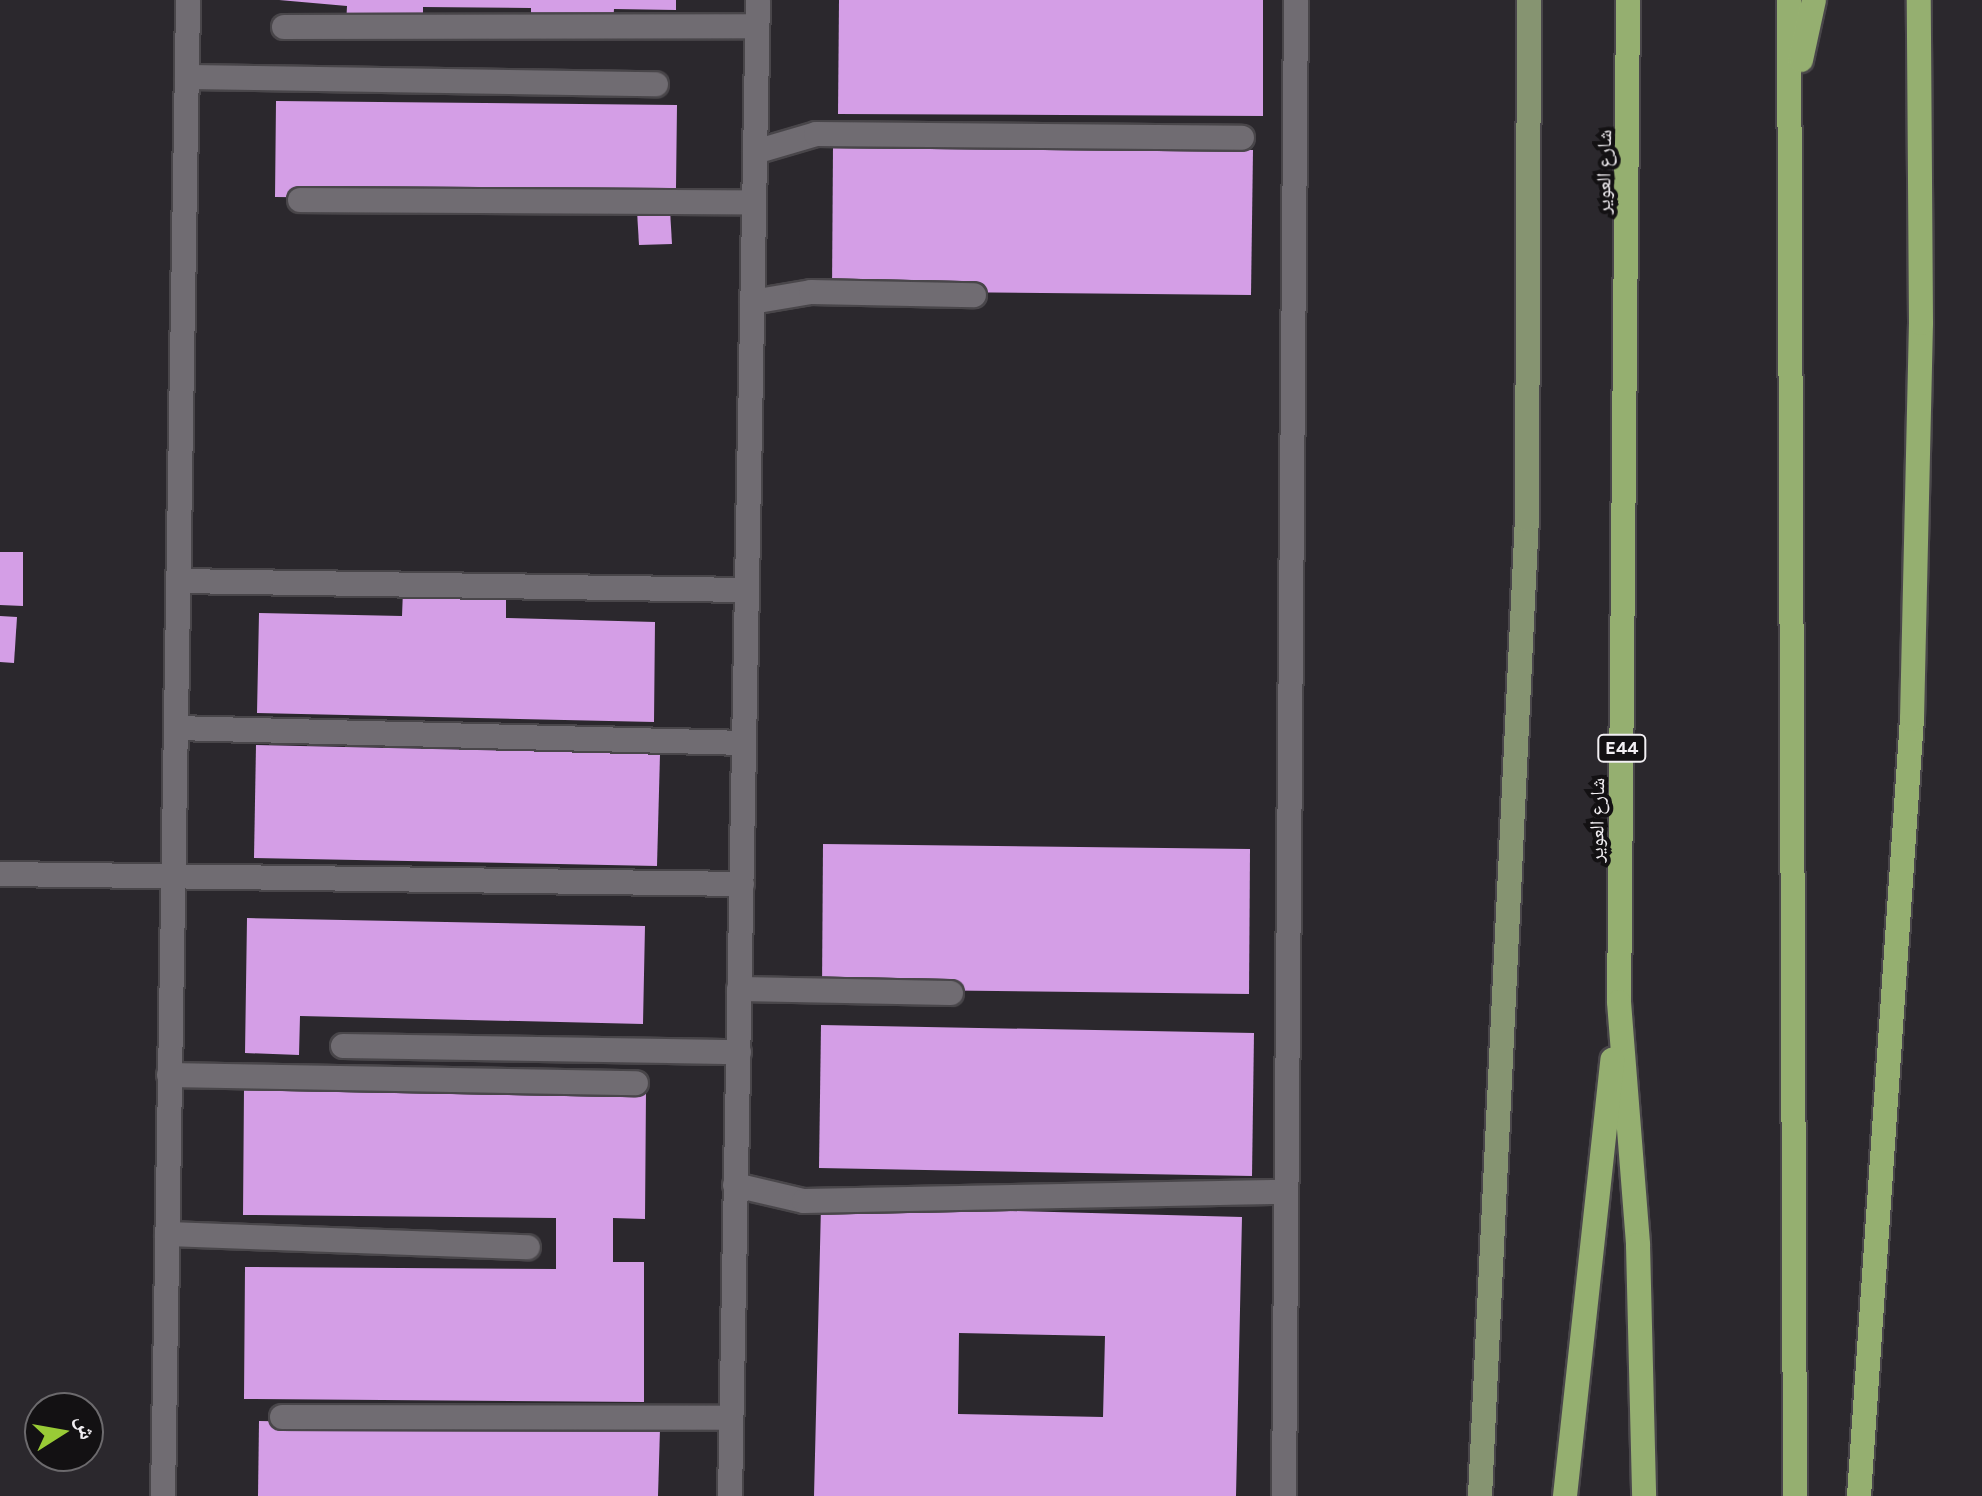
<!DOCTYPE html>
<meta charset="utf-8">
<style>
body{margin:0}
#map{position:relative;width:1982px;height:1496px;overflow:hidden;background:#2b282d;font-family:Figtree,"Noto Naskh Arabic",sans-serif}
div>[style]{position:absolute}
.building>*{inset:0;background:#d49ee6}
.roads{filter:drop-shadow(2px 0 #49464a) drop-shadow(-2px 0 #49464a) drop-shadow(0 2px #49464a) drop-shadow(0 -2px #49464a)}
.lane>*{height:24px;margin:-12px;padding:0 12px;transform-origin:12px;border-radius:12px;background:#706c72}
.primary>*{height:24px;margin:-12px;padding:0 12px;transform-origin:12px;border-radius:12px;background:#869471}
.highway>*{height:24px;margin:-12px;padding:0 12px;transform-origin:12px;border-radius:12px;background:#95af70}
span{translate:-50% -50%;white-space:nowrap;text-align:center;line-height:1.15;-webkit-text-stroke:8px #131113;paint-order:stroke}
.shield-label span{padding:2px 6px;background:#131113;border:2px solid;border-radius:6px;-webkit-text-stroke-width:0}
.shield-label{font-size:18px;color:#f2eff3;font-weight:700}
.street-label{font-size:20px;color:#f2eff3}
.north{position:absolute;left:24px;top:1392px;width:80px;height:80px;box-sizing:border-box;background:#131113;border:2px solid #6c6a6d;border-radius:50%;rotate:79deg;font-size:22px;font-weight:700;line-height:32px;text-align:center;color:#f2eff3}
.north::after{content:'';display:block;margin:auto;width:28px;height:36px;background:#99cb36;clip-path:polygon(50% 0,100% 100%,50% 72%,0 100%)}
</style>
<div id="map">
<div class="building">
<i style="clip-path:polygon(279px 0,676px 0,676px 10px,614px 9px,613px 25px,531px 24px,531px 8px,423px 7px,423px 26px,346px 25px,347px 6px)"></i>
<i style="clip-path:polygon(839px 0,1263px 0,1263px 116px,838px 114px)"></i>
<i style="clip-path:polygon(276px 101px,677px 105px,676px 188px,617px 188px,617px 201px,275px 197px)"></i>
<i style="clip-path:polygon(833px 146px,1253px 150px,1251px 295px,832px 291px)"></i>
<i style="clip-path:polygon(670px 210px,672px 244px,639px 245px,637px 211px)"></i>
<i style="clip-path:polygon(0 552px,23px 552px,23px 606px,0 605px)"></i>
<i style="clip-path:polygon(403px 590px,506px 592px,506px 618px,655px 622px,654px 722px,257px 713px,259px 613px,402px 616px)"></i>
<i style="clip-path:polygon(0 616px,17px 617px,14px 663px,0 662px)"></i>
<i style="clip-path:polygon(256px 745px,660px 754px,657px 866px,254px 858px)"></i>
<i style="clip-path:polygon(823px 844px,1250px 849px,1249px 994px,822px 989px)"></i>
<i style="clip-path:polygon(247px 918px,645px 926px,643px 1024px,300px 1016px,299px 1055px,245px 1053px)"></i>
<i style="clip-path:polygon(821px 1025px,1254px 1033px,1252px 1176px,819px 1168px)"></i>
<i style="clip-path:polygon(244px 1088px,646px 1091px,645px 1219px,613px 1218px,613px 1262px,644px 1262px,644px 1402px,244px 1399px,245px 1267px,556px 1269px,556px 1218px,243px 1215px)"></i>
<i style="clip-path:polygon(evenodd,821px 1206px,1242px 1217px,1236px 1496px,814px 1496px,821px 1206px,959px 1333px,1105px 1336px,1103px 1417px,958px 1414px,959px 1333px)"></i>
<i style="clip-path:polygon(259px 1421px,660px 1428px,658px 1496px,258px 1496px)"></i>
</div>
<div class="roads">
<div class="lane">
<i style="left:284px;top:27px;width:473px;rotate:-0.1deg"></i>
<i style="left:187px;top:77px;width:469px;rotate:0.9deg"></i>
<i style="left:755px;top:152px;width:64px;rotate:-16.4deg"></i>
<i style="left:816px;top:134px;width:426px;rotate:0.5deg"></i>
<i style="left:300px;top:200px;width:454px;rotate:0.3deg"></i>
<i style="left:752px;top:302px;width:60px;rotate:-9.6deg"></i>
<i style="left:811px;top:292px;width:163px;rotate:1.1deg"></i>
<i style="left:178px;top:581px;width:569px;rotate:0.91deg"></i>
<i style="left:176px;top:728px;width:568px;rotate:1.51deg"></i>
<i style="left:0;top:874px;width:742px;rotate:0.77deg"></i>
<i style="left:739px;top:989px;width:212px;rotate:1.1deg"></i>
<i style="left:343px;top:1046px;width:396px;rotate:0.9deg"></i>
<i style="left:169px;top:1075px;width:467px;rotate:1deg"></i>
<i style="left:735px;top:1185px;width:71px;rotate:13.1deg"></i>
<i style="left:804px;top:1201px;width:482px;rotate:-1.1deg"></i>
<i style="left:167px;top:1234px;width:361px;rotate:2.1deg"></i>
<i style="left:282px;top:1417px;width:449px;rotate:0.1deg"></i>
<i style="left:163px;top:1496px;width:1496px;rotate:-89.04deg"></i>
<i style="left:730px;top:1496px;width:1496px;rotate:-88.93deg"></i>
<i style="left:1284px;top:1496px;width:1496px;rotate:-89.54deg"></i>
</div>
<div class="primary">
<i style="left:1480px;top:1496px;width:978px;rotate:-87.25deg"></i>
<i style="left:1527px;top:519px;width:519px;rotate:-89.78deg"></i>
</div>
<div class="highway">
<i style="left:1628px;top:0;width:1002px;rotate:90.51deg"></i>
<i style="left:1619px;top:1002px;width:244px;rotate:85.5deg"></i>
<i style="left:1638px;top:1245px;width:251px;rotate:88.6deg"></i>
<i style="left:1789px;top:0;width:1496px;rotate:89.77deg"></i>
<i style="left:1801px;top:60px;width:61px;rotate:-77.8deg"></i>
<i style="left:1565px;top:1496px;width:439px;rotate:-83.8deg"></i>
<i style="left:1859px;top:1496px;width:779px;rotate:-86.1deg"></i>
<i style="left:1912px;top:719px;width:396px;rotate:-88.7deg"></i>
<i style="left:1921px;top:323px;width:323px;rotate:-90.4deg"></i>
</div>
</div>
<div class="shield-label">
<span style="left:1622px;top:748px">E44</span>
</div>
<div class="street-label">
<span style="left:1604px;top:172px;rotate:-89deg">شارع العوير</span>
<span style="left:1597px;top:820px;rotate:-89deg">شارع العوير</span>
</div>
<div class="north">ش</div>
</div>
